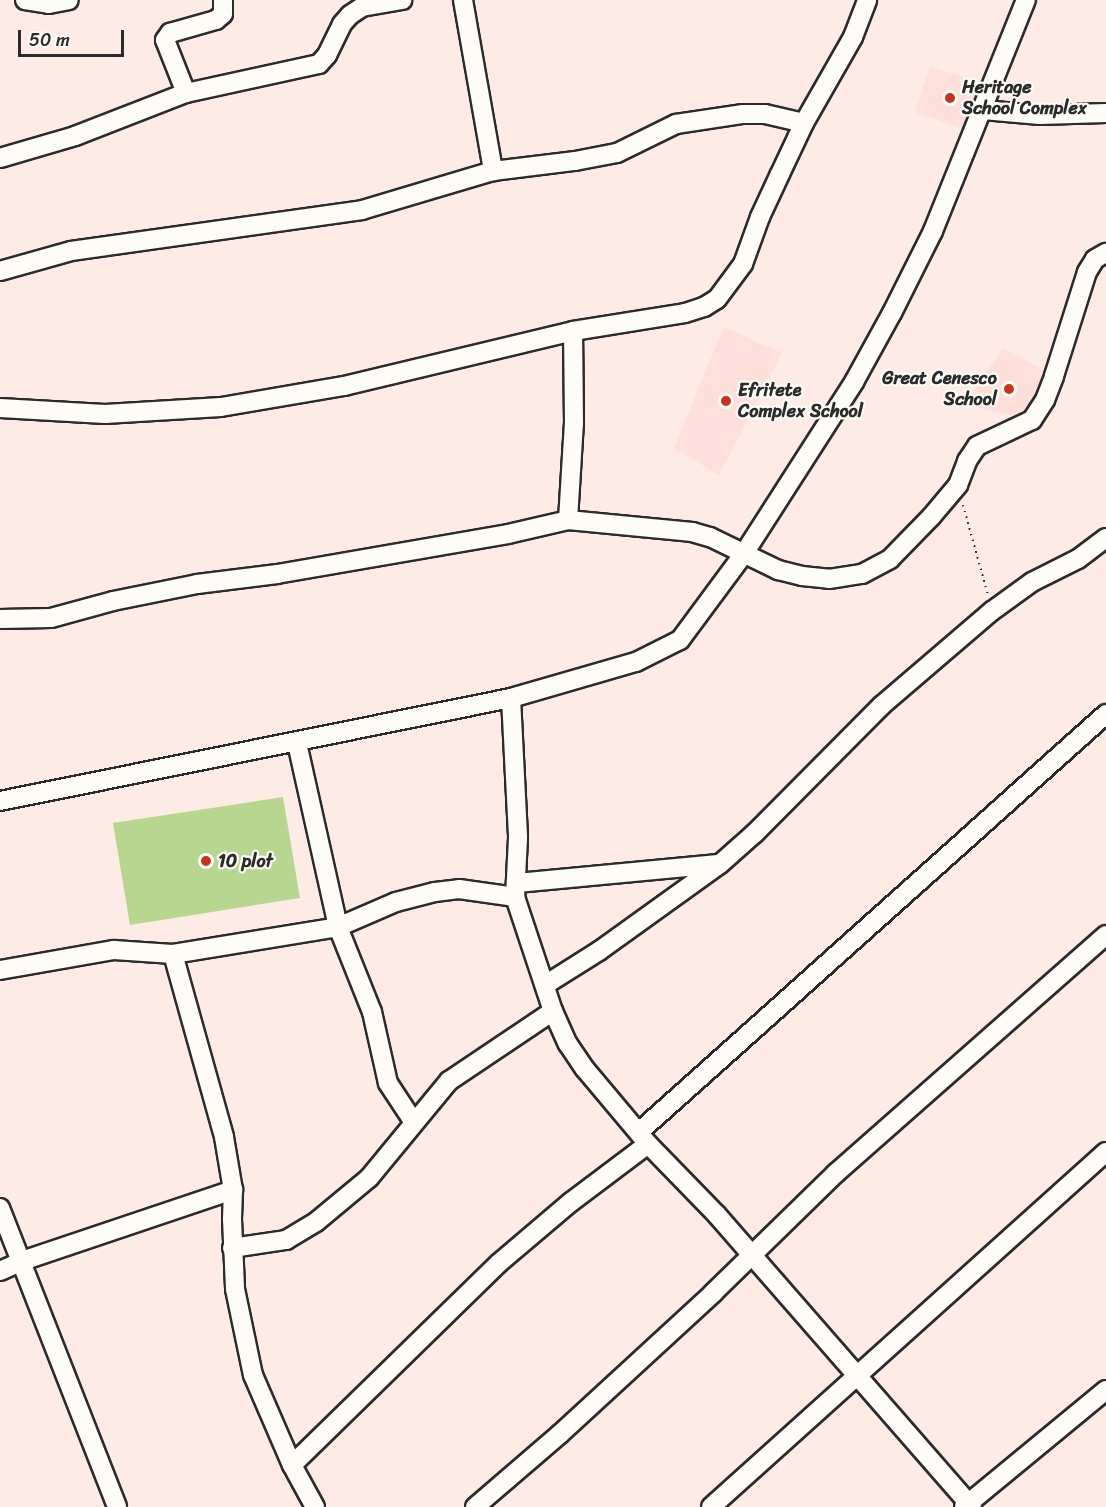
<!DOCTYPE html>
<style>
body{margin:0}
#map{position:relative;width:1106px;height:1507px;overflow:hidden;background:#feebe5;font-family:Sriracha,sans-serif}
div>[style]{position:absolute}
.built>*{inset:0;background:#fedfd9}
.green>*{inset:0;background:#b7d790}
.path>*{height:2px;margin-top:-1px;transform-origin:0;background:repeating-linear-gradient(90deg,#2b2b2b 0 1.5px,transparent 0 6px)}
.roads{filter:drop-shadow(2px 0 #2b2b2b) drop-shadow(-2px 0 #2b2b2b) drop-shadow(0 2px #2b2b2b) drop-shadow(0 -2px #2b2b2b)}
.minor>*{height:18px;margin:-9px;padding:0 9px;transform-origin:9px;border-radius:9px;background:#fdfcf7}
.dots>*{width:16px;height:16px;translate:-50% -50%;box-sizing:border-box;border:3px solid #fdfcf7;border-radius:50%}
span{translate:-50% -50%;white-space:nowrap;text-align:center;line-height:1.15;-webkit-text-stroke:4.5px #fdfcf7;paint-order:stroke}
.poi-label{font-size:18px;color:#2b2b2b;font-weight:700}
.left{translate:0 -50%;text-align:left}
.right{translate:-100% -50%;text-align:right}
.scale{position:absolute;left:18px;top:30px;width:106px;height:27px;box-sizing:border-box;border:3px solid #2b2b2b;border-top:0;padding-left:8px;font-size:18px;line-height:21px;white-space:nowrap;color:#2b2b2b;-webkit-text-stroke:4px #fdfcf7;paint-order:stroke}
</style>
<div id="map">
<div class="built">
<i style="clip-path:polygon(930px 67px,985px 84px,967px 130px,915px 112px)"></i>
<i style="clip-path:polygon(724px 327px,782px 353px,719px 475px,674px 448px)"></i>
<i style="clip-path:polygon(1003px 348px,1051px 374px,1029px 419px,964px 405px)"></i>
</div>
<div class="green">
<i style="clip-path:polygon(283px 797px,300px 898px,130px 925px,113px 823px)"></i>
</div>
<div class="path">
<i style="left:963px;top:505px;width:93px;rotate:74.5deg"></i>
</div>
<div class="roads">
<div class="minor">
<i style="left:25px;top:0;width:24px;rotate:9deg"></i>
<i style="left:49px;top:4px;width:20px;rotate:-11deg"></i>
<i style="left:463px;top:0;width:174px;rotate:80deg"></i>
<i style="left:186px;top:93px;width:57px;rotate:-111.6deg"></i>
<i style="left:165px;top:40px;width:9px;rotate:-54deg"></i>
<i style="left:170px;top:33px;width:48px;rotate:-15.8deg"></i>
<i style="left:216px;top:20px;width:9px;rotate:-41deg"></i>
<i style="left:223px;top:14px;width:14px;rotate:-90deg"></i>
<i style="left:983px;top:110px;width:57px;rotate:5deg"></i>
<i style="left:1040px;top:115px;width:66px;rotate:-1.7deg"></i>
<i style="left:0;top:158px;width:78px;rotate:-16.3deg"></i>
<i style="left:75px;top:136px;width:119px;rotate:-21.2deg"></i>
<i style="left:186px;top:93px;width:136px;rotate:-12.3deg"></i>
<i style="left:319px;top:64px;width:12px;rotate:-48deg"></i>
<i style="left:327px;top:55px;width:34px;rotate:-64deg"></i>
<i style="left:342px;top:24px;width:12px;rotate:-48deg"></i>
<i style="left:350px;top:15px;width:14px;rotate:-34deg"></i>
<i style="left:362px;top:7px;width:41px;rotate:-9.9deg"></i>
<i style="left:0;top:271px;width:74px;rotate:-15.7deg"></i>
<i style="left:71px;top:251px;width:294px;rotate:-8deg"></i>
<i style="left:362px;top:210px;width:137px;rotate:-16.6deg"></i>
<i style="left:493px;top:171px;width:83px;rotate:-7deg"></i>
<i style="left:575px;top:161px;width:43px;rotate:-10.8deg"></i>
<i style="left:617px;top:153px;width:66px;rotate:-26.2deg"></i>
<i style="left:676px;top:124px;width:68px;rotate:-8.5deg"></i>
<i style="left:743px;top:114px;width:22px"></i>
<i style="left:765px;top:114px;width:40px;rotate:13deg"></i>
<i style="left:0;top:408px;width:105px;rotate:3.3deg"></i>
<i style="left:105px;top:414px;width:116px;rotate:-3.5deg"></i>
<i style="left:221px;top:407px;width:125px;rotate:-9.7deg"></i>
<i style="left:344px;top:386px;width:236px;rotate:-13.5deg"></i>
<i style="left:573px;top:331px;width:113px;rotate:-9.1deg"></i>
<i style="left:685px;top:313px;width:20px;rotate:-18deg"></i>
<i style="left:704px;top:307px;width:15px;rotate:-32deg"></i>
<i style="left:717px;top:299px;width:44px;rotate:-53.4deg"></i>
<i style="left:743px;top:264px;width:50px;rotate:-70.1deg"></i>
<i style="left:760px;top:217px;width:47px;rotate:-65.1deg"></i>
<i style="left:780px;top:174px;width:56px;rotate:-64.8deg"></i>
<i style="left:804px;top:123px;width:99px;rotate:-60.3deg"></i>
<i style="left:853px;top:37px;width:40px;rotate:-69deg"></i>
<i style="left:568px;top:520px;width:97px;rotate:-86.5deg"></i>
<i style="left:574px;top:423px;width:92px;rotate:-90.6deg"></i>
<i style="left:0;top:619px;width:51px;rotate:-1.1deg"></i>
<i style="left:51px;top:618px;width:64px;rotate:-15.3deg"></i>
<i style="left:113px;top:601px;width:86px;rotate:-11.4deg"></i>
<i style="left:197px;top:584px;width:81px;rotate:-7.1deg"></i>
<i style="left:277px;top:574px;width:234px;rotate:-9.8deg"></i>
<i style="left:508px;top:534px;width:62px;rotate:-13.1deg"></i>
<i style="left:568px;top:520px;width:125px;rotate:5.5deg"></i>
<i style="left:692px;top:532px;width:19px;rotate:16deg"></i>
<i style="left:710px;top:537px;width:76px;rotate:25.9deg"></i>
<i style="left:778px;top:570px;width:25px;rotate:14deg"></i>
<i style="left:802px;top:576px;width:27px;rotate:6deg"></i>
<i style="left:829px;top:579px;width:33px;rotate:-9deg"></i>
<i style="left:862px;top:574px;width:32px;rotate:-28deg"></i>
<i style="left:890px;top:559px;width:59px;rotate:-45.7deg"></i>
<i style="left:931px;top:517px;width:42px;rotate:-49.8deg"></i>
<i style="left:958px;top:485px;width:26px;rotate:-69deg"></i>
<i style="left:967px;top:461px;width:18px;rotate:-56deg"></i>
<i style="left:977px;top:446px;width:61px;rotate:-25.3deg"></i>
<i style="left:1032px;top:420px;width:24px;rotate:-57deg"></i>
<i style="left:1045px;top:400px;width:26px;rotate:-69deg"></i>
<i style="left:1054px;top:376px;width:109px;rotate:-72.4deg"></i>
<i style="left:1087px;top:272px;width:15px;rotate:-58deg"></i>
<i style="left:1095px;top:259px;width:13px;rotate:-29deg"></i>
<i style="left:511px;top:698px;width:140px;rotate:87.1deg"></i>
<i style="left:518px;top:838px;width:59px;rotate:92.9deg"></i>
<i style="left:515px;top:897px;width:120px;rotate:71.6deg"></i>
<i style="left:553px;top:1011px;width:36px;rotate:66deg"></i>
<i style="left:568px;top:1044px;width:30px;rotate:56deg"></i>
<i style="left:585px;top:1069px;width:98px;rotate:50deg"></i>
<i style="left:648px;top:1144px;width:99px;rotate:45.8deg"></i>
<i style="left:717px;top:1215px;width:388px;rotate:48.9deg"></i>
<i style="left:297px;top:743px;width:189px;rotate:77.4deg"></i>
<i style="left:338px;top:927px;width:92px;rotate:68.2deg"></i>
<i style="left:372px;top:1012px;width:73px;rotate:77.3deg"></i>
<i style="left:388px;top:1083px;width:45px;rotate:56.7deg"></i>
<i style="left:0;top:801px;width:521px;rotate:-11.4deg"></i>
<i style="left:511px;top:698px;width:130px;rotate:-16.1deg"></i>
<i style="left:636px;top:662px;width:49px;rotate:-26.6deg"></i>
<i style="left:680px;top:640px;width:106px;rotate:-53.5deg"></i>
<i style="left:743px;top:555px;width:206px;rotate:-57.3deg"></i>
<i style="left:854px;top:382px;width:79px;rotate:-61.2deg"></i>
<i style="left:892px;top:313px;width:92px;rotate:-63.4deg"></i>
<i style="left:933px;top:231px;width:249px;rotate:-68.1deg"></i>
<i style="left:517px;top:883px;width:202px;rotate:-5.4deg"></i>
<i style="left:173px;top:954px;width:190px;rotate:74.4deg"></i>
<i style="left:224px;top:1137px;width:54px;rotate:80.4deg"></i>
<i style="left:233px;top:1190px;width:29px;rotate:92deg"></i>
<i style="left:232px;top:1219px;width:70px;rotate:87.5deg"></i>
<i style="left:235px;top:1289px;width:88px;rotate:78.2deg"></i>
<i style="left:253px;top:1375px;width:98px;rotate:66.6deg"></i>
<i style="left:292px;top:1465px;width:48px;rotate:61.3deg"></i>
<i style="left:0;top:970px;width:116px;rotate:-10deg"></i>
<i style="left:114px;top:950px;width:59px;rotate:3.9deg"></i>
<i style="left:173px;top:954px;width:167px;rotate:-9.3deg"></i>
<i style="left:338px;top:927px;width:63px;rotate:-23.3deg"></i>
<i style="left:396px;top:902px;width:40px;rotate:-14.4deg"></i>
<i style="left:435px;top:892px;width:24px;rotate:-7deg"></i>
<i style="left:459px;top:889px;width:57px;rotate:8.1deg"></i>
<i style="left:545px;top:985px;width:64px;rotate:-32.2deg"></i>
<i style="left:599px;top:951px;width:149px;rotate:-35.7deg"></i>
<i style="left:720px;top:864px;width:47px;rotate:-41.5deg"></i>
<i style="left:755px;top:833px;width:179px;rotate:-45.2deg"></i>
<i style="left:881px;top:706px;width:146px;rotate:-40.6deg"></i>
<i style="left:992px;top:611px;width:49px;rotate:-35.9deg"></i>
<i style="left:1032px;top:582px;width:51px;rotate:-26.6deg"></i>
<i style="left:1078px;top:559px;width:35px;rotate:-37deg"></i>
<i style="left:639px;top:1132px;width:627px;rotate:-41.83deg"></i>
<i style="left:0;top:1208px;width:321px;rotate:68.6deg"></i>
<i style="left:232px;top:1248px;width:55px;rotate:-8.4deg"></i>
<i style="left:286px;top:1240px;width:35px;rotate:-31deg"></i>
<i style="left:316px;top:1222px;width:69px;rotate:-39.7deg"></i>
<i style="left:369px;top:1178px;width:126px;rotate:-50.5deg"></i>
<i style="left:449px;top:1081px;width:125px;rotate:-33.9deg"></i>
<i style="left:0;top:1271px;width:24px;rotate:-24deg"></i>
<i style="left:22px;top:1261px;width:223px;rotate:-18.6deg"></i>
<i style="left:292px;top:1465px;width:289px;rotate:-44.3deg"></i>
<i style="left:499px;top:1263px;width:94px;rotate:-40.3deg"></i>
<i style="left:571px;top:1202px;width:96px;rotate:-37deg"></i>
<i style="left:475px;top:1507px;width:113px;rotate:-40.7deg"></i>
<i style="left:561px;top:1433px;width:207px;rotate:-42.6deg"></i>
<i style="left:713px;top:1293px;width:172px;rotate:-44.3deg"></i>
<i style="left:836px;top:1173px;width:360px;rotate:-41.4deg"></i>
<i style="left:711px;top:1507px;width:531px;rotate:-41.95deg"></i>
<i style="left:964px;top:1507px;width:184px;rotate:-39.5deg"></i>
</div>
</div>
<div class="dots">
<i style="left:950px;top:98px;background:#c8321e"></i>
<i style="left:1009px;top:389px;background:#c8321e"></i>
<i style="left:726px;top:401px;background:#c8321e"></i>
<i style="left:206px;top:861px;background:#c8321e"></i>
</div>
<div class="poi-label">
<span class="left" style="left:962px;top:98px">Heritage<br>School Complex</span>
<span class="right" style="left:997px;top:389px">Great Cenesco<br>School</span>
<span class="left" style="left:738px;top:401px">Efritete<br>Complex School</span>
<span class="left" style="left:218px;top:861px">10 plot</span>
</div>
<div class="scale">50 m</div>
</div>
